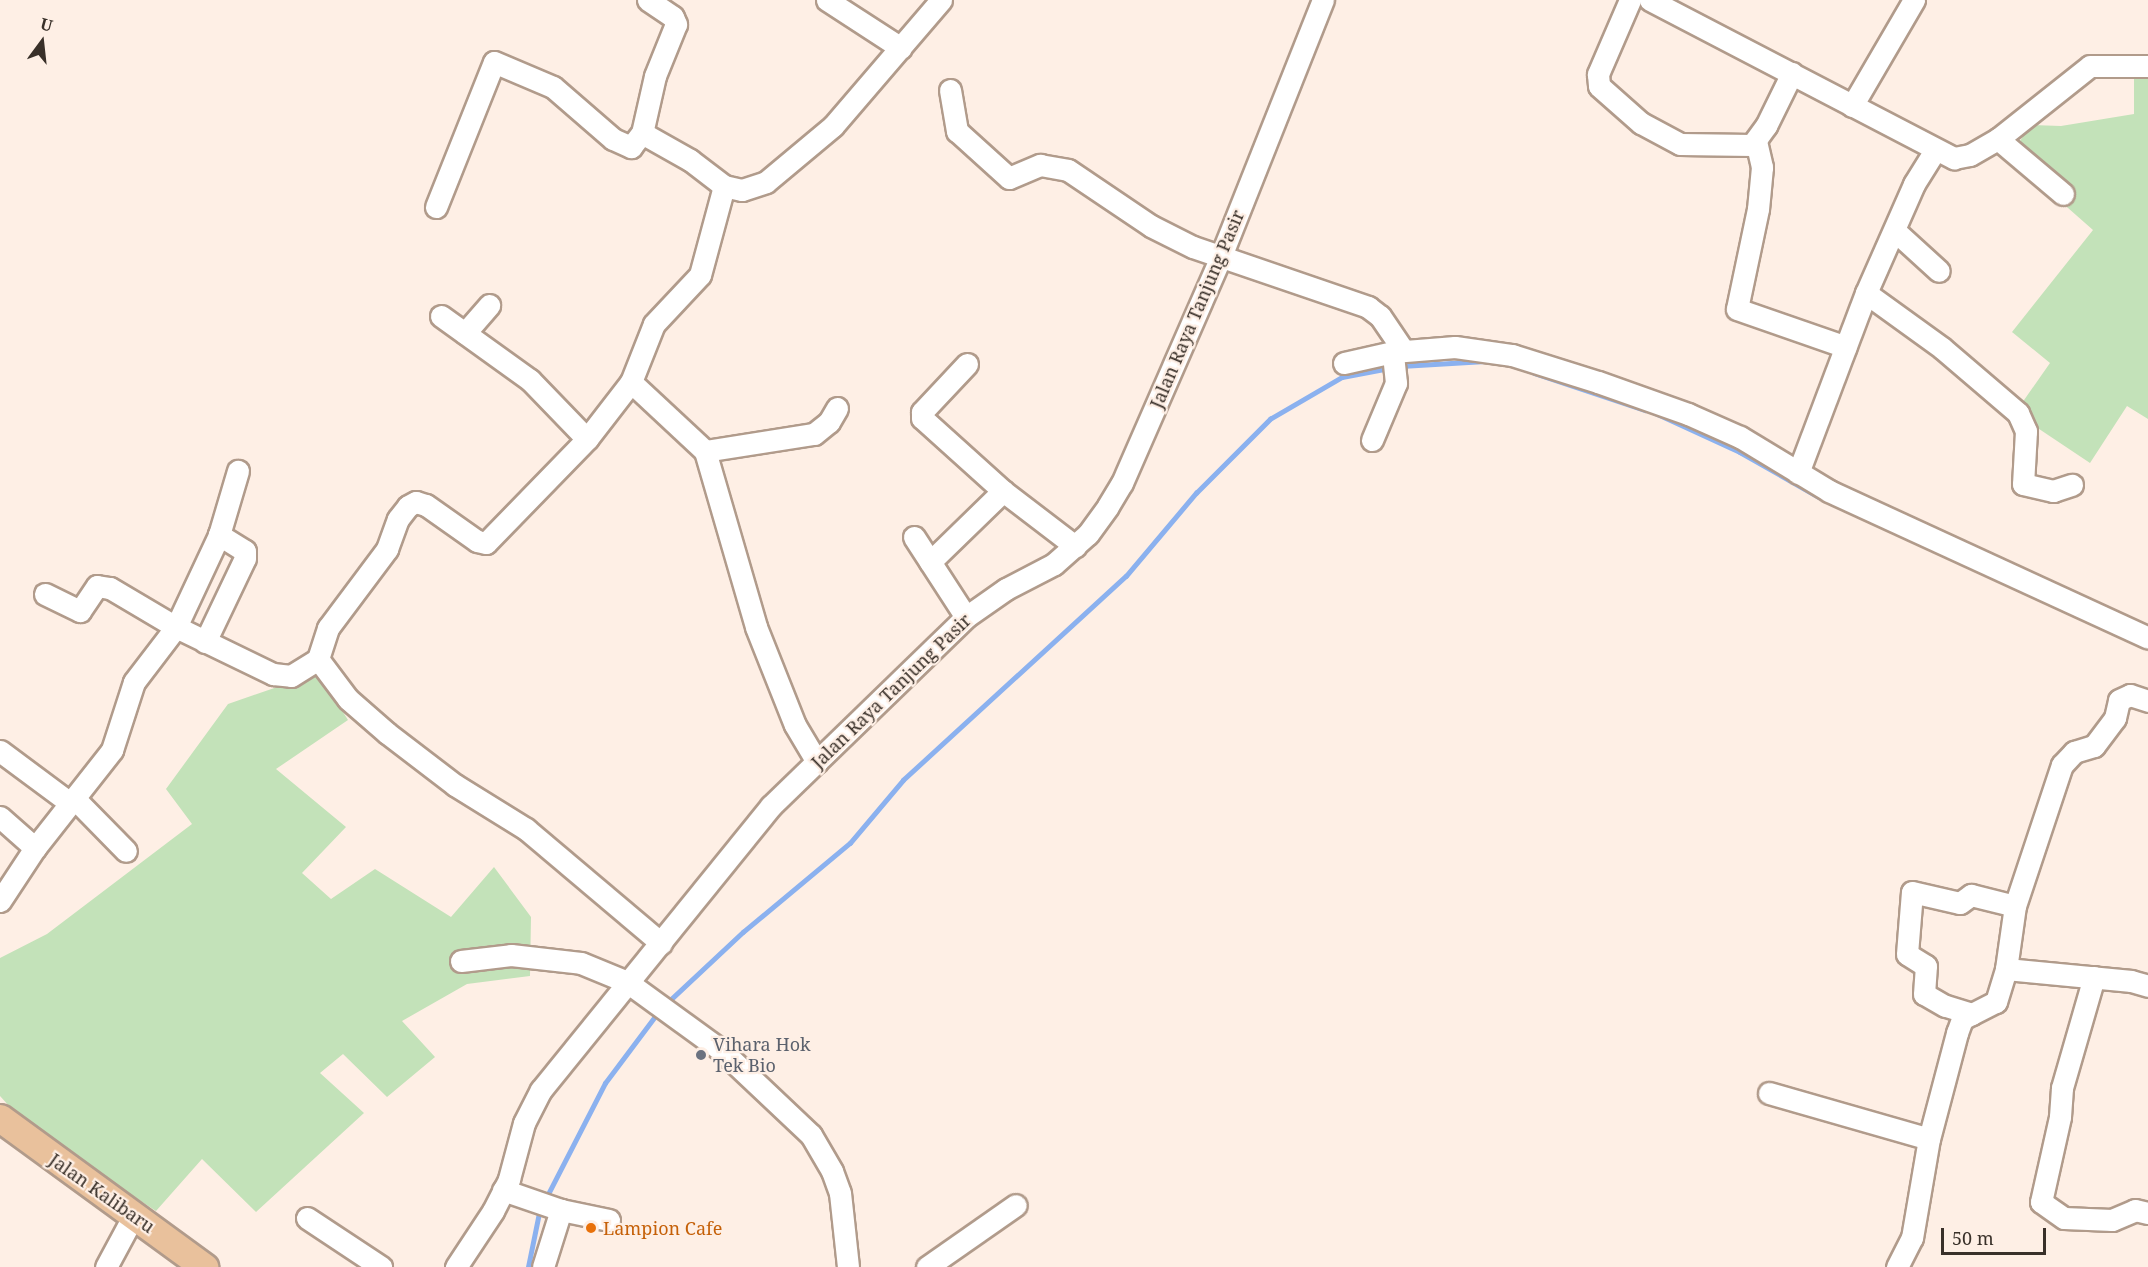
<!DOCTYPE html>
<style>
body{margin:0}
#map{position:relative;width:2148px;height:1267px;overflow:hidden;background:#feefe5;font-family:"Noto Serif",serif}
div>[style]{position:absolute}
.green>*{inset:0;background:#c3e2b9}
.stream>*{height:4.5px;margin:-2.25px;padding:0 2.25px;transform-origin:2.25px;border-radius:2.25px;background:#8bb1ef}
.roads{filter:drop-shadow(2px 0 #b19b8b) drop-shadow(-2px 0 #b19b8b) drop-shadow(0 2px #b19b8b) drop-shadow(0 -2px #b19b8b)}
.minor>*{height:21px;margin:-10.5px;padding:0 10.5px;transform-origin:10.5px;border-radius:10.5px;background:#fff}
.major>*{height:27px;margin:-13.5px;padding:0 13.5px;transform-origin:13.5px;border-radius:13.5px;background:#e9c19c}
.dots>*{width:16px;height:16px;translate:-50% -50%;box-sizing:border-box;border:3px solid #feefe5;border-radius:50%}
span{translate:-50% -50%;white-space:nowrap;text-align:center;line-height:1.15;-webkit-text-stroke:4.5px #feefe5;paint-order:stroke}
.street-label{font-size:18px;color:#393029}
.worship-label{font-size:18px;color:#5b616d}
.left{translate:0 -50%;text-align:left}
.food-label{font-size:18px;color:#c56008}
.north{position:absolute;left:12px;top:12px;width:60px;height:60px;-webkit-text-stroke:4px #feefe5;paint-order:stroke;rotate:15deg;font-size:16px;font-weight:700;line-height:24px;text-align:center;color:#393029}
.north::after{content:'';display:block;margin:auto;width:21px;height:27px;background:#393029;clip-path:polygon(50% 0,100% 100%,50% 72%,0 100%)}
.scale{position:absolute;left:1941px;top:1228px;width:105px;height:27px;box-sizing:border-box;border:3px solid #393029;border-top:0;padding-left:8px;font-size:18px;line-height:21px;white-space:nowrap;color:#393029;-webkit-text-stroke:4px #feefe5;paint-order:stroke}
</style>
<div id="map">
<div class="green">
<i style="clip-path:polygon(2148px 54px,2148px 419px,2127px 406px,2090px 463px,2015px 413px,2050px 363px,2012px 332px,2093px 230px,2010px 157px,2030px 125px,2061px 126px,2134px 114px,2134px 55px)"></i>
<i style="clip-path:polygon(318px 673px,348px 720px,276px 769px,346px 827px,302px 873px,331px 899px,375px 869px,451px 917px,494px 867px,531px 917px,530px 976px,467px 984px,402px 1021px,435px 1057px,387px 1097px,343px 1054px,320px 1073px,364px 1113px,256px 1212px,202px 1159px,156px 1211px,29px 1128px,0 1096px,0 958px,47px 934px,192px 824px,166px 789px,228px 704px)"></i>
</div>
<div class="stream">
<i style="left:1401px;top:366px;width:84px;rotate:-3.4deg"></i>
<i style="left:1534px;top:373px;width:117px;rotate:18.4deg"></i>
<i style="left:1653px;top:412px;width:96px;rotate:24.7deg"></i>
<i style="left:1740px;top:452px;width:91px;rotate:29.7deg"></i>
<i style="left:667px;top:1003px;width:104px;rotate:-43.1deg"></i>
<i style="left:743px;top:932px;width:139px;rotate:-39.8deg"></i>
<i style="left:850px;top:843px;width:82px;rotate:-49.9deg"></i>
<i style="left:903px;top:780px;width:302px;rotate:-42.5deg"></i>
<i style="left:1126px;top:576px;width:109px;rotate:-49.9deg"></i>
<i style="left:1196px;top:493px;width:105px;rotate:-45deg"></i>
<i style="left:1270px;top:419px;width:83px;rotate:-30.3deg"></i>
<i style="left:1342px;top:377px;width:49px;rotate:-10.6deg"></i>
<i style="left:546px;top:1198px;width:129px;rotate:-62.8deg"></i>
<i style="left:605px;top:1083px;width:90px;rotate:-53.1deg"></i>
<i style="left:528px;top:1267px;width:60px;rotate:-78.5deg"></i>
</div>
<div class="roads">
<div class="minor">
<i style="left:648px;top:0;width:30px;rotate:34deg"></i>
<i style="left:673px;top:17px;width:8px;rotate:67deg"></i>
<i style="left:676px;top:24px;width:56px;rotate:112deg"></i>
<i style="left:655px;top:76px;width:58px;rotate:102.8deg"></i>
<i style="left:642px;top:133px;width:55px;rotate:29.4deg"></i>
<i style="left:690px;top:160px;width:43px;rotate:37.4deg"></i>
<i style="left:724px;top:186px;width:18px;rotate:13deg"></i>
<i style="left:742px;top:190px;width:25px;rotate:-18deg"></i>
<i style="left:766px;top:182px;width:87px;rotate:-39.9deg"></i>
<i style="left:833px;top:126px;width:166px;rotate:-49.4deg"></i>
<i style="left:827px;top:0;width:88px;rotate:33deg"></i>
<i style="left:1630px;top:0;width:81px;rotate:113.4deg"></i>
<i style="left:1598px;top:74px;width:12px;rotate:85deg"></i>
<i style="left:1599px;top:86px;width:56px;rotate:41.4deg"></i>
<i style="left:1641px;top:123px;width:44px;rotate:28.3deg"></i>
<i style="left:1680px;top:144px;width:72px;rotate:0.8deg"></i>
<i style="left:1752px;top:145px;width:24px;rotate:-54deg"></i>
<i style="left:1766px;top:126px;width:59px;rotate:-63.9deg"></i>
<i style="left:1650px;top:0;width:343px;rotate:27.5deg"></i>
<i style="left:1954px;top:158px;width:16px;rotate:-11deg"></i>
<i style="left:1970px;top:155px;width:32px;rotate:-30deg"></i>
<i style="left:1998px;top:139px;width:117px;rotate:-38.4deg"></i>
<i style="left:2090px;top:66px;width:58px"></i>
<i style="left:950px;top:90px;width:42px;rotate:80.3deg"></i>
<i style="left:957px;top:131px;width:70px;rotate:42.1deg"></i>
<i style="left:1009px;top:178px;width:34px;rotate:-23deg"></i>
<i style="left:1040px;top:165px;width:28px;rotate:10deg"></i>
<i style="left:1068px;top:170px;width:100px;rotate:34deg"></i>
<i style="left:1151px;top:226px;width:47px;rotate:26.6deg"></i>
<i style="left:1193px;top:247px;width:185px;rotate:18.9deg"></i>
<i style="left:1368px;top:307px;width:15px;rotate:37deg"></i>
<i style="left:1380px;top:316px;width:41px;rotate:55.9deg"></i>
<i style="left:1852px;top:106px;width:123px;rotate:-59.7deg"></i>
<i style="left:1998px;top:139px;width:85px;rotate:40.2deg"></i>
<i style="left:1756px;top:141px;width:27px;rotate:77deg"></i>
<i style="left:1762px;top:167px;width:42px;rotate:95.4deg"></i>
<i style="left:1758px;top:209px;width:102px;rotate:101.9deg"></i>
<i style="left:1737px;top:309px;width:115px;rotate:19.2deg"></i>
<i style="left:436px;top:207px;width:156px;rotate:-68.2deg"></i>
<i style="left:494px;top:62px;width:64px;rotate:23deg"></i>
<i style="left:553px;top:87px;width:79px;rotate:40.9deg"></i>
<i style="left:613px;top:139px;width:20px;rotate:24deg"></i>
<i style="left:631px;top:147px;width:18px;rotate:-52deg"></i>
<i style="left:1895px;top:231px;width:59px;rotate:42.3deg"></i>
<i style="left:1866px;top:293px;width:94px;rotate:35.9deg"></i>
<i style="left:1942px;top:348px;width:100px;rotate:40.5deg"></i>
<i style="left:2018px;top:413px;width:20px;rotate:66deg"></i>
<i style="left:2026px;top:431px;width:53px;rotate:93.2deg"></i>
<i style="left:2023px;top:484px;width:31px;rotate:13deg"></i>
<i style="left:2053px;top:491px;width:20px;rotate:-18deg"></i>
<i style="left:441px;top:316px;width:110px;rotate:35.7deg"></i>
<i style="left:530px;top:380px;width:82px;rotate:46deg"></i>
<i style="left:465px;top:333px;width:37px;rotate:-49deg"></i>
<i style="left:1344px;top:363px;width:50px;rotate:-12.7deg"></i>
<i style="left:1393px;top:352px;width:62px;rotate:-4.6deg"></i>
<i style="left:1455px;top:347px;width:58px;rotate:8deg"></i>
<i style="left:1512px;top:355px;width:90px;rotate:17.4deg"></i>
<i style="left:1598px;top:382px;width:96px;rotate:19.6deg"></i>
<i style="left:1688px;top:414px;width:57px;rotate:23.9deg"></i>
<i style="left:1740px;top:437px;width:104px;rotate:31.2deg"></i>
<i style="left:1829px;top:491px;width:351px;rotate:24.7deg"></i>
<i style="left:967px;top:364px;width:66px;rotate:133.2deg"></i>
<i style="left:922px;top:412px;width:6px;rotate:90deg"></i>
<i style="left:922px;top:418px;width:109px;rotate:42deg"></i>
<i style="left:1003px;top:491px;width:91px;rotate:37.4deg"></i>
<i style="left:631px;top:382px;width:101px;rotate:43deg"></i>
<i style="left:705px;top:451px;width:183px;rotate:73.8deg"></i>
<i style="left:756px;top:627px;width:105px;rotate:68.3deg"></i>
<i style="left:795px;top:725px;width:43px;rotate:59.3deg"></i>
<i style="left:1372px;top:440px;width:62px;rotate:-67.2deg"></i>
<i style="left:1396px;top:383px;width:31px;rotate:-96deg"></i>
<i style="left:705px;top:451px;width:110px;rotate:-8.9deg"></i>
<i style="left:814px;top:434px;width:19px;rotate:-39deg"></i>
<i style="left:829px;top:422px;width:16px;rotate:-60deg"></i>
<i style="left:1798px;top:473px;width:192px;rotate:-69.3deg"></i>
<i style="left:1866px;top:293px;width:119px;rotate:-66.2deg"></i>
<i style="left:1914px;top:184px;width:39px;rotate:-58deg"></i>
<i style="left:914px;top:537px;width:95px;rotate:57deg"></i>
<i style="left:930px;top:562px;width:102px;rotate:-44.2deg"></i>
<i style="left:45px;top:594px;width:39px;rotate:26deg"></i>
<i style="left:80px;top:611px;width:30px;rotate:-56deg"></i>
<i style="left:97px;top:586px;width:13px;rotate:9deg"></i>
<i style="left:110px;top:588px;width:77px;rotate:30.6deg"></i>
<i style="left:176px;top:627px;width:108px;rotate:25.9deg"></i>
<i style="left:273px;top:674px;width:18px;rotate:6deg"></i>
<i style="left:291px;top:676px;width:32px;rotate:-32deg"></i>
<i style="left:318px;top:659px;width:50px;rotate:53.1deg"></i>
<i style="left:348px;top:699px;width:52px;rotate:41.1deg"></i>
<i style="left:387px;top:733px;width:86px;rotate:37.4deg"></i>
<i style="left:455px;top:785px;width:84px;rotate:31.8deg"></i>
<i style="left:526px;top:829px;width:177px;rotate:40.2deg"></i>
<i style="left:205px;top:642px;width:93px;rotate:-64.5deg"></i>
<i style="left:245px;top:558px;width:7px;rotate:-90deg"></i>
<i style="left:245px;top:551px;width:31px;rotate:-148deg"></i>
<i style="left:318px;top:659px;width:33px;rotate:-72deg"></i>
<i style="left:328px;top:628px;width:99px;rotate:-53.2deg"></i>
<i style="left:387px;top:549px;width:32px;rotate:-70deg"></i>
<i style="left:398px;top:519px;width:16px;rotate:-52deg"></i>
<i style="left:408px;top:506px;width:9px;rotate:-27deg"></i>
<i style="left:416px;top:502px;width:10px;rotate:17deg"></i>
<i style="left:426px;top:505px;width:62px;rotate:35.2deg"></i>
<i style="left:477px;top:541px;width:9px;rotate:13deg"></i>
<i style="left:486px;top:543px;width:145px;rotate:-45.8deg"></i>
<i style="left:587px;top:439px;width:72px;rotate:-52.3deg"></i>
<i style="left:631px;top:382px;width:62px;rotate:-68.4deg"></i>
<i style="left:654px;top:324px;width:67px;rotate:-46.8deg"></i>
<i style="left:700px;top:275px;width:92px;rotate:-74.9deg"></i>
<i style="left:0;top:751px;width:87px;rotate:36.6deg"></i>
<i style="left:74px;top:798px;width:74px;rotate:45.5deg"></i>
<i style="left:0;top:817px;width:47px;rotate:41.5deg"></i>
<i style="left:0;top:901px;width:64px;rotate:-56.6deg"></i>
<i style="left:35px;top:848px;width:125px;rotate:-51.8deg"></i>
<i style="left:112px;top:750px;width:71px;rotate:-72.1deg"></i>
<i style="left:134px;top:682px;width:69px;rotate:-52.6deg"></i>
<i style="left:176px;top:627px;width:102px;rotate:-64.9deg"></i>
<i style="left:219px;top:535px;width:67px;rotate:-73.5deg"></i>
<i style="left:461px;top:961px;width:50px;rotate:-6.8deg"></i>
<i style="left:511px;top:955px;width:70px;rotate:6.5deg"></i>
<i style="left:581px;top:963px;width:50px;rotate:22.4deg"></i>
<i style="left:627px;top:982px;width:116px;rotate:35.9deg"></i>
<i style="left:721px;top:1050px;width:124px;rotate:43.4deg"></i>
<i style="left:811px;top:1135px;width:42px;rotate:59.7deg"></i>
<i style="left:832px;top:1171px;width:23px;rotate:70deg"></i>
<i style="left:840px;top:1193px;width:74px;rotate:83.8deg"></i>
<i style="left:2006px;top:969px;width:126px;rotate:5.5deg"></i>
<i style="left:2131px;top:981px;width:18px;rotate:16deg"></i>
<i style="left:2094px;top:977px;width:116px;rotate:106.1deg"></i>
<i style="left:2062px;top:1088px;width:29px;rotate:94deg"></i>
<i style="left:2060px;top:1117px;width:87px;rotate:102.6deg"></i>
<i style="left:2041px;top:1202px;width:28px;rotate:35deg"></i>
<i style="left:2064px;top:1218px;width:48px;rotate:2.4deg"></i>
<i style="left:2112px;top:1220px;width:25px;rotate:-23deg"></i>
<i style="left:2135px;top:1210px;width:13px;rotate:13deg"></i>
<i style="left:1972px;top:1014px;width:28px;rotate:-163deg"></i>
<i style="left:1945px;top:1006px;width:24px;rotate:-150deg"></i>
<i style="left:1924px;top:994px;width:28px;rotate:-86deg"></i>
<i style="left:1926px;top:966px;width:22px;rotate:-148deg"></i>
<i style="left:1907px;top:954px;width:62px;rotate:-85.4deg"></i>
<i style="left:1912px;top:892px;width:49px;rotate:12.9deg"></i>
<i style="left:1960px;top:903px;width:14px;rotate:-36deg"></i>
<i style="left:1971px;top:895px;width:45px;rotate:14deg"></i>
<i style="left:1769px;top:1093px;width:166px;rotate:16deg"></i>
<i style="left:503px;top:1190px;width:61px;rotate:19deg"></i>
<i style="left:561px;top:1210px;width:49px;rotate:11.8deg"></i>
<i style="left:307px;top:1218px;width:89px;rotate:33.5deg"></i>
<i style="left:106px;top:1267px;width:59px;rotate:-61.7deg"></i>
<i style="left:456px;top:1267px;width:67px;rotate:-56.5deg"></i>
<i style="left:493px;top:1211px;width:36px;rotate:-63deg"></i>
<i style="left:509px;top:1179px;width:58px;rotate:-75deg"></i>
<i style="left:524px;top:1123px;width:37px;rotate:-63deg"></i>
<i style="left:541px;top:1090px;width:365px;rotate:-51deg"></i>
<i style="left:771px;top:806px;width:272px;rotate:-44.1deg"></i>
<i style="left:966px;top:617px;width:49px;rotate:-35deg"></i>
<i style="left:1006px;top:589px;width:54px;rotate:-27.5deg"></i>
<i style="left:1054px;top:564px;width:45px;rotate:-41.4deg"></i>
<i style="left:1088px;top:534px;width:34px;rotate:-54deg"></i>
<i style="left:1108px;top:506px;width:27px;rotate:-59deg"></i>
<i style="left:1122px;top:483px;width:248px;rotate:-66.4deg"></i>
<i style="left:1221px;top:256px;width:276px;rotate:-68.3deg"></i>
<i style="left:543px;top:1267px;width:60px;rotate:-72.5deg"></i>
<i style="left:927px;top:1267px;width:108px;rotate:-34.9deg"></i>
<i style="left:1897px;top:1267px;width:33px;rotate:-63deg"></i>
<i style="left:1912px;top:1238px;width:100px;rotate:-80.3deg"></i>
<i style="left:1929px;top:1139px;width:110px;rotate:-75.2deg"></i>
<i style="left:1957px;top:1033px;width:15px;rotate:-70deg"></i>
<i style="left:1962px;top:1019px;width:38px;rotate:-27deg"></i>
<i style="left:1996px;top:1002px;width:34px;rotate:-73deg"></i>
<i style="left:2006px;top:969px;width:64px;rotate:-81.9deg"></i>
<i style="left:2015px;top:906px;width:149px;rotate:-71.6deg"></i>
<i style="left:2062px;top:765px;width:18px;rotate:-47deg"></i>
<i style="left:2074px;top:752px;width:21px;rotate:-17deg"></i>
<i style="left:2094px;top:746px;width:35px;rotate:-53deg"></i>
<i style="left:2115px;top:718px;width:18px;rotate:-77deg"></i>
<i style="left:2119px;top:700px;width:12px;rotate:-24deg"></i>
<i style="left:2130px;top:695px;width:19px;rotate:18deg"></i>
</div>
<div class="major">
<i style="left:0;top:1118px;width:253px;rotate:36.1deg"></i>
</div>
</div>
<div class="dots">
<i style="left:701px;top:1055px;background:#6b7280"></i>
<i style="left:591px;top:1228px;background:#e8710a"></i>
</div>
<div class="street-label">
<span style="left:1197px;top:309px;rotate:-67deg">Jalan Raya Tanjung Pasir</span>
<span style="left:891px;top:691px;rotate:-44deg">Jalan Raya Tanjung Pasir</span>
<span style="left:102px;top:1193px;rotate:35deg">Jalan Kalibaru</span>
</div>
<div class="worship-label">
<span class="left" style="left:713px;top:1055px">Vihara Hok<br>Tek Bio</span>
</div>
<div class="food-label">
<span class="left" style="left:603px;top:1228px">Lampion Cafe</span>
</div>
<div class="north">U</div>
<div class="scale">50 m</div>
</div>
